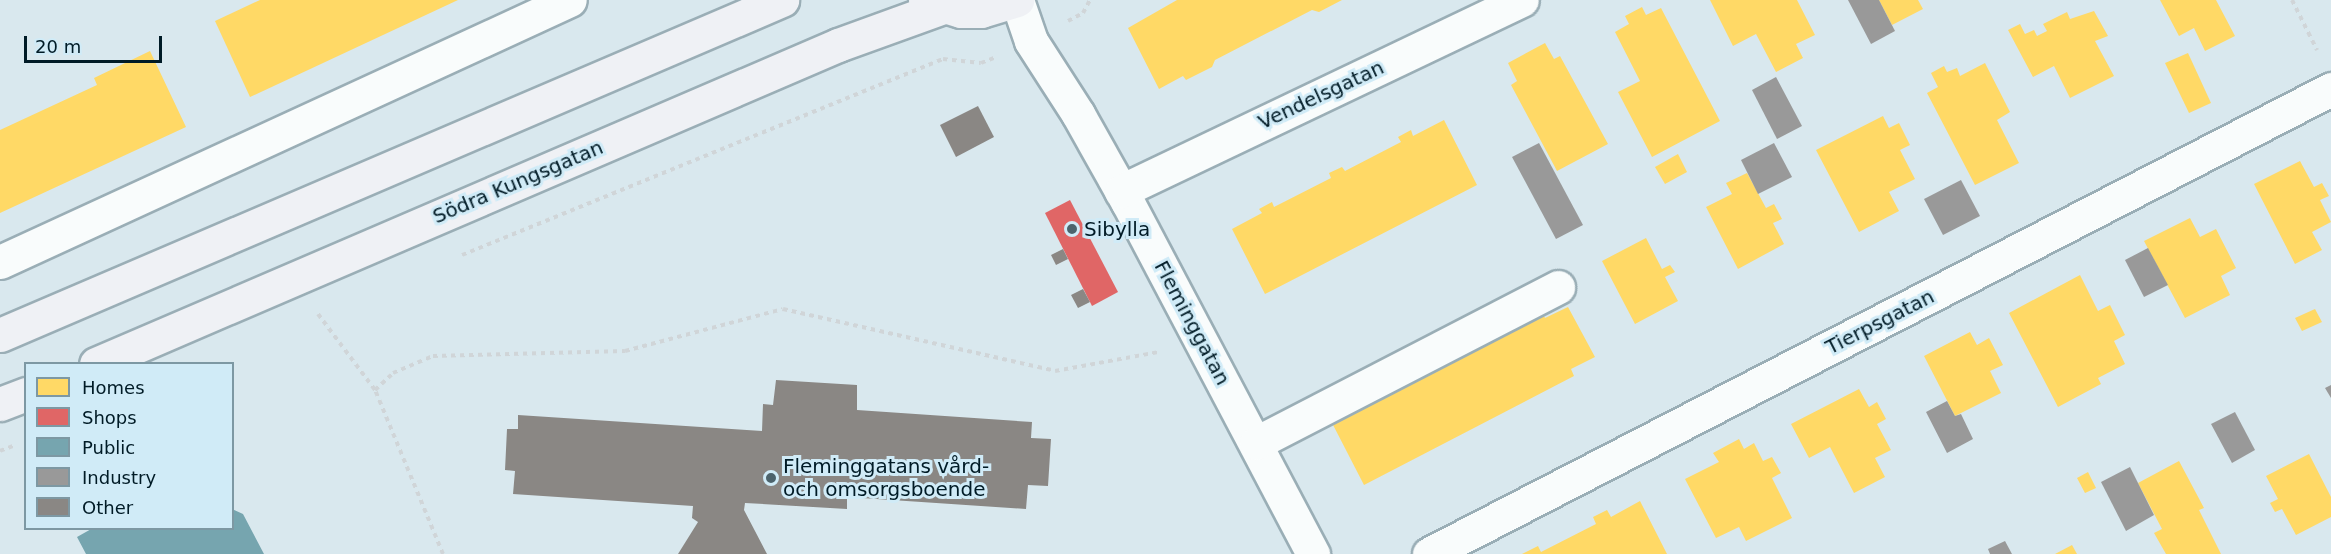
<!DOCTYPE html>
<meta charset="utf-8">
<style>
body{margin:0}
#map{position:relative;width:2331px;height:554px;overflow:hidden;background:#d9e8ee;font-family:"DejaVu Sans",sans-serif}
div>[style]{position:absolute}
.homes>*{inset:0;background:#ffd966}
.shops>*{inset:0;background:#e06666}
.public>*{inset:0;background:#76a5af}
.industry>*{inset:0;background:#999}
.building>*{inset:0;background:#8a8784}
.path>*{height:4px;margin-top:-2px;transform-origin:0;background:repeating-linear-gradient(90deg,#d0d5d8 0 4.5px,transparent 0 9px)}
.roads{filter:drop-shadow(2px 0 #9aaeb6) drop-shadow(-2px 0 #9aaeb6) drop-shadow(0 2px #9aaeb6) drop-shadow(0 -2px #9aaeb6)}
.street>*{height:33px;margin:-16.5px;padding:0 16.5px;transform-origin:16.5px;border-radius:16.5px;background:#f9fcfc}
.secondary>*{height:33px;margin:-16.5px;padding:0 16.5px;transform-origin:16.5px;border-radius:16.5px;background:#eff1f5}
.dots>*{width:16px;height:16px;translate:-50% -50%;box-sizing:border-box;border:3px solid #d0ebf7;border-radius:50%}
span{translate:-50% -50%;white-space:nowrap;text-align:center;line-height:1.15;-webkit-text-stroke:6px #d0ebf7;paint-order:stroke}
.street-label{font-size:20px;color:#001b26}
.poi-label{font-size:20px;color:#001b26}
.left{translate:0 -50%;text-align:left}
.legend{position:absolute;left:24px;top:362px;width:210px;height:168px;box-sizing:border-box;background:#d0ebf7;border:2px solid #7d98a3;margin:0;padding:8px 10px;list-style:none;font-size:18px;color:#001b26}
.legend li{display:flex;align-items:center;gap:12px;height:30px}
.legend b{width:30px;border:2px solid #7d98a3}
.scale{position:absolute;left:24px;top:36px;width:138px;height:27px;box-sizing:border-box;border:3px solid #001b26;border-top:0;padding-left:8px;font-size:18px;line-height:21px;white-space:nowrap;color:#001b26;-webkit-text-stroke:4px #d0ebf7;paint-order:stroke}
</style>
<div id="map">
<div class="homes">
<i style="clip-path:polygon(260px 0,458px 0,250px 97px,215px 21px)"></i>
<i style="clip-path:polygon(1177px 0,1342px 0,1319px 12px,1312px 10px,1215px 60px,1212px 67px,1186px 80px,1183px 76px,1159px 89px,1128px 28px)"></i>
<i style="clip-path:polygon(1710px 0,1797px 0,1815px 35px,1796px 44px,1803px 58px,1776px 72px,1756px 34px,1733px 46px)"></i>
<i style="clip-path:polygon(1879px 0,1918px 0,1923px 9px,1892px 25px)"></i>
<i style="clip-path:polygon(2160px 0,2216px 0,2235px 36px,2205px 51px,2194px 28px,2179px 36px)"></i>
<i style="clip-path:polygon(1642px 7px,1646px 15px,1661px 8px,1720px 121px,1652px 157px,1618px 92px,1640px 81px,1615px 32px,1629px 24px,1625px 16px)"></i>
<i style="clip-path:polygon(2094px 11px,2108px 36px,2095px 41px,2114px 76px,2070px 98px,2054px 66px,2033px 77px,2008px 30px,2020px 24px,2025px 34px,2034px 30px,2037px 36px,2047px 31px,2043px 24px,2067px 12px,2070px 19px)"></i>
<i style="clip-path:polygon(1545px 43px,1554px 59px,1560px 56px,1608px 144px,1557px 171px,1511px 85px,1517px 81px,1508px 63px)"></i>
<i style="clip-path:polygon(150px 51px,186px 127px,0 213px,0 130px,97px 85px,94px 78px)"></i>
<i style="clip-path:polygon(2188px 53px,2211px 103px,2189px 113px,2165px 63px)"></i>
<i style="clip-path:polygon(1985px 63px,2010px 112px,1997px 120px,2019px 163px,1975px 185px,1927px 93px,1938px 87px,1931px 73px,1944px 66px,1947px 72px,1957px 68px,1960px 76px)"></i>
<i style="clip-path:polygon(1883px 116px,1889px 128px,1899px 123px,1910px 145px,1900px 150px,1915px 179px,1889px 192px,1899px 211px,1859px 232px,1816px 150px)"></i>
<i style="clip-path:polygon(1444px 120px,1477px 185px,1265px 294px,1232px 229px,1262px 213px,1259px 209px,1272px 202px,1274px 207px,1331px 178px,1329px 173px,1342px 167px,1345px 171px,1401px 142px,1398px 137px,1411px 130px,1413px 136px)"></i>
<i style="clip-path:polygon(1678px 154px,1687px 172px,1665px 184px,1655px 167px)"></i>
<i style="clip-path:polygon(2300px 161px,2314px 187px,2322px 183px,2329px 196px,2320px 200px,2331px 222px,2312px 232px,2322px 250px,2295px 264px,2254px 184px)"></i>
<i style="clip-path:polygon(1747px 173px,1766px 208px,1774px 204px,1782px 219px,1773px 223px,1784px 244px,1738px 269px,1706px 207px,1732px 194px,1726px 183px)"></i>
<i style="clip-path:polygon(2190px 218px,2200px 237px,2216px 229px,2236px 268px,2221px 276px,2230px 295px,2185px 318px,2144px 241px)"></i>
<i style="clip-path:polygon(1646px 238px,1662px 269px,1670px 265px,1675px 272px,1665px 277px,1678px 301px,1635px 324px,1602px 261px)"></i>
<i style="clip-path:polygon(2080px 275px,2098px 311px,2110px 305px,2125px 335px,2114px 341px,2125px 364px,2098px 378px,2101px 384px,2058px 407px,2009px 313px)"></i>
<i style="clip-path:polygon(1568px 307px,1595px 357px,1571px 369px,1574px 376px,1364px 485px,1331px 421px,1542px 312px,1545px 318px)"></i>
<i style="clip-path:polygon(2315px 309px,2322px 322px,2302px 331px,2295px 318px)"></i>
<i style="clip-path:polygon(1970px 332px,1977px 345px,1989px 338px,2003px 365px,1990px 371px,2001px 393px,1955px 416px,1924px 356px)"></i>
<i style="clip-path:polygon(1859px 389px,1869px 407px,1877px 402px,1886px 419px,1877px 424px,1891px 450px,1875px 458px,1885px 477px,1854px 493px,1830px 447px,1809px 458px,1791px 424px)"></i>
<i style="clip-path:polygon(1739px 439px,1744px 449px,1754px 443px,1763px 461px,1772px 457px,1781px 473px,1772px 478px,1792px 518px,1746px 541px,1739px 527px,1716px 538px,1685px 479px,1719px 462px,1713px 453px)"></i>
<i style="clip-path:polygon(2309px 454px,2331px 497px,2331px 517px,2296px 535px,2282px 509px,2275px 512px,2270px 503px,2278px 499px,2266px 476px)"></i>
<i style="clip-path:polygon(2179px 461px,2204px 508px,2199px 510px,2221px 554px,2166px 554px,2154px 533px,2162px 529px,2138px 483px)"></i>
<i style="clip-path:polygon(2088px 472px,2096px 488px,2085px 493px,2077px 478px)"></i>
<i style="clip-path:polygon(1640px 501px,1667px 554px,1522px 554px,1538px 546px,1541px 552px,1596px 524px,1593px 517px,1607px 510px,1611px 517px)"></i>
<i style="clip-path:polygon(2072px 545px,2077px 554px,2055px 554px)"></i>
</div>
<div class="shops">
<i style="clip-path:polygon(1070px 200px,1118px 292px,1092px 306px,1045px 213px)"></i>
</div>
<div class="public">
<i style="clip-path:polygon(232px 509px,243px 514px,264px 554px,86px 554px,77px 537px,93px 528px,232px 528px)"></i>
</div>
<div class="industry">
<i style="clip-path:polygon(1848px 0,1879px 0,1895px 31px,1871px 44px)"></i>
<i style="clip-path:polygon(1776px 77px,1802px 126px,1777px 139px,1752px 90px)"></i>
<i style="clip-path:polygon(1539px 143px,1583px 225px,1556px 239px,1512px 157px)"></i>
<i style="clip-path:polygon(1774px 143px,1792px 177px,1758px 194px,1741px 160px)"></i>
<i style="clip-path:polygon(1961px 180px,1980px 216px,1943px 235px,1924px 199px)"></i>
<i style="clip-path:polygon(2148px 248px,2168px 285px,2144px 297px,2125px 260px)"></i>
<i style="clip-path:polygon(2331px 385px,2331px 398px,2325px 388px)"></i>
<i style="clip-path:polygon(1947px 401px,1955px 416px,1961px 414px,1973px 439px,1947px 453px,1926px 412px)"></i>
<i style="clip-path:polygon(2235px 412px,2255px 450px,2232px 463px,2211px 424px)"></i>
<i style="clip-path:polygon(2130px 467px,2154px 515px,2126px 531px,2101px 482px)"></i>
<i style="clip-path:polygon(2005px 541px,2012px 554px,1990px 554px,1988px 549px)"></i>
</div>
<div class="building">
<i style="clip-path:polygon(978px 106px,994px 137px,956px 157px,940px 125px)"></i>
<i style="clip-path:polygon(1063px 249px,1068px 259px,1056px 265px,1051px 255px)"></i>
<i style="clip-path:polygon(1083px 289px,1090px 302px,1078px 308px,1071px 295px)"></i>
<i style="clip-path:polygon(776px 380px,857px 385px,857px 410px,1032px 422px,1031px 438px,1051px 439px,1048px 486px,1028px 485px,1026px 509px,847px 497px,847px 509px,745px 503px,744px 510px,767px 554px,678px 554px,698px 522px,692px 518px,693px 506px,513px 494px,515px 471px,505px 470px,507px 429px,518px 429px,518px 415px,762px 431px,763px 404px,773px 405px)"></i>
</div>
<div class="path">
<i style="left:2292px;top:0;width:56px;rotate:63.4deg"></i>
<i style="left:1068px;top:21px;width:17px;rotate:-28deg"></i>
<i style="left:1083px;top:13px;width:15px;rotate:-62deg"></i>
<i style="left:462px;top:255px;width:519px;rotate:-22.17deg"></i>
<i style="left:943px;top:59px;width:38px;rotate:6deg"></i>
<i style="left:981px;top:63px;width:14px;rotate:-21deg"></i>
<i style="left:318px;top:314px;width:95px;rotate:53.1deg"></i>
<i style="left:0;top:451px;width:17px;rotate:-21deg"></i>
<i style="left:443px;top:554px;width:178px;rotate:-112.5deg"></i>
<i style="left:375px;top:390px;width:25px;rotate:-43deg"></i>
<i style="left:393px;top:373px;width:43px;rotate:-23deg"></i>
<i style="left:433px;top:356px;width:192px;rotate:-1.5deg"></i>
<i style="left:625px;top:351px;width:163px;rotate:-14.9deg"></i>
<i style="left:783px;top:309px;width:279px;rotate:12.8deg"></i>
<i style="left:1055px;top:371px;width:106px;rotate:-10.4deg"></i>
</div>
<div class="roads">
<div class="street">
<i style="left:1017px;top:0;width:43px;rotate:71.1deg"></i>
<i style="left:1031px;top:41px;width:87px;rotate:57.2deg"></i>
<i style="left:1078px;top:114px;width:102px;rotate:60.7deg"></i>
<i style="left:1128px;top:203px;width:397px;rotate:62.2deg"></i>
<i style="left:1121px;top:191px;width:444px;rotate:-25.5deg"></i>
<i style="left:0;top:262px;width:627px;rotate:-24.69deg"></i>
<i style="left:1256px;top:443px;width:340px;rotate:-27.3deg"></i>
<i style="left:1429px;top:554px;width:1015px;rotate:-27.27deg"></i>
</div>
<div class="secondary">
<i style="left:925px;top:0;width:38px;rotate:17deg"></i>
<i style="left:961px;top:11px;width:20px"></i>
<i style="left:981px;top:11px;width:38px;rotate:-17deg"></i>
<i style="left:0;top:335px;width:851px;rotate:-23.19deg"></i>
<i style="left:96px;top:364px;width:808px;rotate:-23.26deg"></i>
<i style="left:838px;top:45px;width:112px;rotate:-19.9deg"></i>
<i style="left:0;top:404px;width:28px;rotate:-21deg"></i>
</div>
</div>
<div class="dots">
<i style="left:1072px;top:229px;background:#4c636c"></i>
<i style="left:771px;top:478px;background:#4c636c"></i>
</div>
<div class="street-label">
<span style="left:1321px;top:95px;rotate:-25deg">Vendelsgatan</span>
<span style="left:518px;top:182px;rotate:-23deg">Södra Kungsgatan</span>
<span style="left:1880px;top:322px;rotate:-27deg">Tierpsgatan</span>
<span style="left:1192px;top:323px;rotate:62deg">Fleminggatan</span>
</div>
<div class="poi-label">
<span class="left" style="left:1084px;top:229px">Sibylla</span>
<span class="left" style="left:783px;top:478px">Fleminggatans vård-<br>och omsorgsboende</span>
</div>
<ul class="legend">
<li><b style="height:16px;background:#ffd966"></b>Homes</li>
<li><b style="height:16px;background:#e06666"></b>Shops</li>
<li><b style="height:16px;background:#76a5af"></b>Public</li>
<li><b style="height:16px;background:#999"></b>Industry</li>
<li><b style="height:16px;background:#8a8784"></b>Other</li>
</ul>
<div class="scale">20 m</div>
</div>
